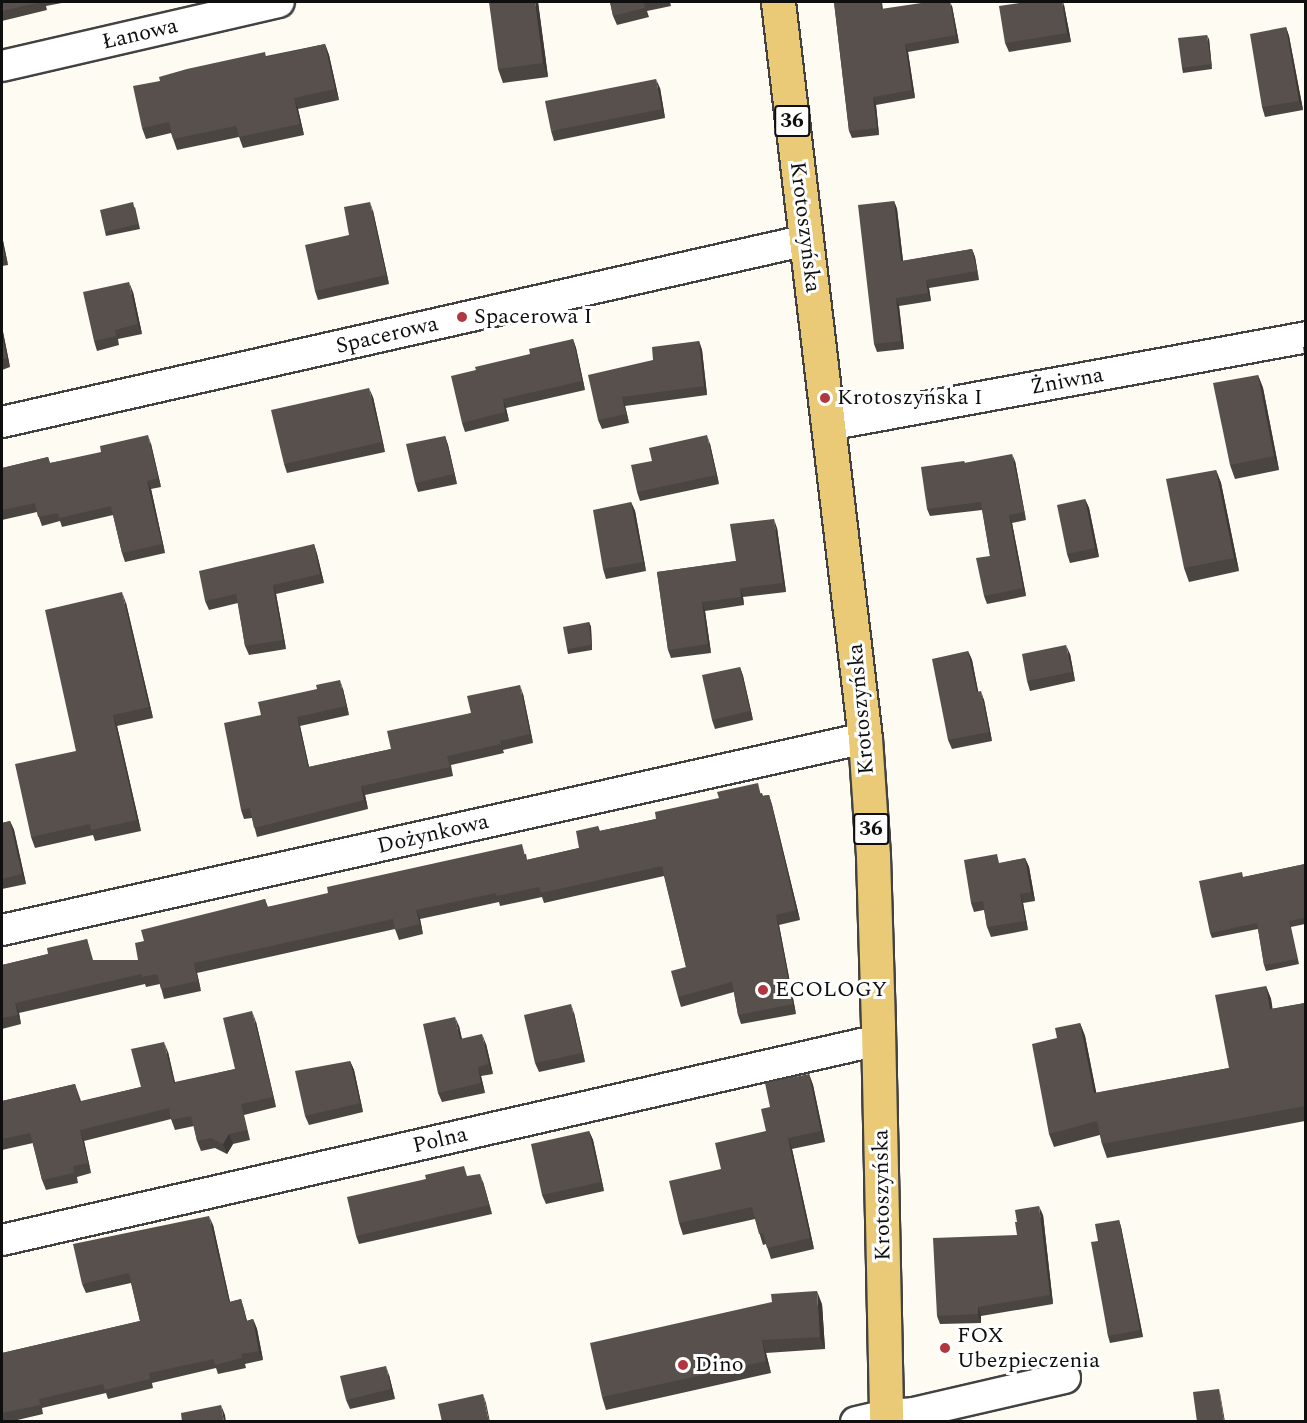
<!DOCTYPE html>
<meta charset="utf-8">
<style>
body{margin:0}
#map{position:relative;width:1307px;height:1423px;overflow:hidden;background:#fefbf3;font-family:Spectral,serif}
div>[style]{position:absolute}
.roads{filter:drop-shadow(2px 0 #424242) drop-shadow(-2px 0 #424242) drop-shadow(0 2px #424242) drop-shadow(0 -2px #424242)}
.minor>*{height:30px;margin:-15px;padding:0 15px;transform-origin:15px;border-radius:15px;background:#fff}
.major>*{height:33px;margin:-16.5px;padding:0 16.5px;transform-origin:16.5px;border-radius:16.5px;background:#eaca77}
.wall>*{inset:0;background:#4b4542}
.shaded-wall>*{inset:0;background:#3d3836}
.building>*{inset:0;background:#57504d}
.dots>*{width:16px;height:16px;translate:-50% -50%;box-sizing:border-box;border:3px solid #fff;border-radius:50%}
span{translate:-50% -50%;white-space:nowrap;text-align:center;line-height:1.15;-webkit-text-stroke:6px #fff;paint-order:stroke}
.shield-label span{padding:2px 4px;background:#fff;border:2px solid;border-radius:4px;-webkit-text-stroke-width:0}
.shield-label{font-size:21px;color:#0f0f0f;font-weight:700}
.street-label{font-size:22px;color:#0f0f0f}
.poi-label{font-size:22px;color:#0f0f0f}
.left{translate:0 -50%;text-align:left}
.frame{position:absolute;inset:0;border:3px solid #0f0f0f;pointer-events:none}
</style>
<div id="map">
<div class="roads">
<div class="minor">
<i style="left:2px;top:66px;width:284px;rotate:-13deg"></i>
<i style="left:2px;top:422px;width:825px;rotate:-12.74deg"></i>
<i style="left:828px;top:425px;width:486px;rotate:-10.4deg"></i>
<i style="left:2px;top:930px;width:884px;rotate:-12.54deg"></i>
<i style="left:2px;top:1240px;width:900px;rotate:-12.85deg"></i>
<i style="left:856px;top:1422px;width:31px;rotate:-13deg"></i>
<i style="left:886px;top:1415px;width:27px;rotate:-4deg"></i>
<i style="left:913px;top:1413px;width:156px;rotate:-13deg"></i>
</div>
<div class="major">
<i style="left:778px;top:2px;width:741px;rotate:83.26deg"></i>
<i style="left:865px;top:738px;width:118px;rotate:86.1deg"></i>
<i style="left:873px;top:856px;width:172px;rotate:88.3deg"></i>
<i style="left:878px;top:1028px;width:394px;rotate:88.8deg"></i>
</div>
</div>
<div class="wall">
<i style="clip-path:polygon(2px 2px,67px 2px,46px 6px,47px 10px,2px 21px)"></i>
<i style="clip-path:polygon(538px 2px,548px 77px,503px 83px,498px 69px)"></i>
<i style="clip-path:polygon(610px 2px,670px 2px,671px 6px,647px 11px,649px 17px,617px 25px,613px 16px)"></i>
<i style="clip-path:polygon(834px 2px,882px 2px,883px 9px,952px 6px,959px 43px,908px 52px,915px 98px,876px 105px,879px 135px,852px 138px,849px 131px)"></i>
<i style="clip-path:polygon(1064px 5px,1071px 42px,1009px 52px,1005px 43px)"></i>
<i style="clip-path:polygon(1286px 27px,1289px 36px,1303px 110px,1265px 117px,1262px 107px)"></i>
<i style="clip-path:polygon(1209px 39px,1212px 69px,1183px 73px,1182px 68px)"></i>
<i style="clip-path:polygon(325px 44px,329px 55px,339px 100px,298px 109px,304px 135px,243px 148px,239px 137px,177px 150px,171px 133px,146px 139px,142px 128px,266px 56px)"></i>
<i style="clip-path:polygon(660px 88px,665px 118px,554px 141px,551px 131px)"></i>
<i style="clip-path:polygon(894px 201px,897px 209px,903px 261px,972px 249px,975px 257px,979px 280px,929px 288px,931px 301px,899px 306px,904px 349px,877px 352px,874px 344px)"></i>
<i style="clip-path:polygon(135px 207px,140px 229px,106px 236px,105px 232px)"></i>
<i style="clip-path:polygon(373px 211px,389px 284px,318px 300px,315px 291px,349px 235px)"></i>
<i style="clip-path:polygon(2px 236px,8px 265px,2px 266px)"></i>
<i style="clip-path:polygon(133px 292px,142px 334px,118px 339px,119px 345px,97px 351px,94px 341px)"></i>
<i style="clip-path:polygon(2px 327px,10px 367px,2px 370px)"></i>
<i style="clip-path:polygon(573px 339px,576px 348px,585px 390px,506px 408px,509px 421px,465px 432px,462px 423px,530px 354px)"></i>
<i style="clip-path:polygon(699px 341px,702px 350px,707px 395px,625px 406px,629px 423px,602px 429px,598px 420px,653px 360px)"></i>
<i style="clip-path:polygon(1258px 375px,1263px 388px,1279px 470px,1235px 479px,1230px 465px)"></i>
<i style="clip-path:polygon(373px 397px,385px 452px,287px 473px,284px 464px)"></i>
<i style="clip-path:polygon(445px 436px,448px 445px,457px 484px,418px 492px,415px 483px)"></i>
<i style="clip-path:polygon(151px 444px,161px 487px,151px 489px,165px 553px,125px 562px,122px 553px,113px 515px,62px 527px,60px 521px,42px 526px,37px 512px,2px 520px,2px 468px,48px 457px,50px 463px)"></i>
<i style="clip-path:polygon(710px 444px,719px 484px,640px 501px,637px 492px,652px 461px)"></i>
<i style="clip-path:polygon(964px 461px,965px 463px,1015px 461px,1026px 520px,1012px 523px,1026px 596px,987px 604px,984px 596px,990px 556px,982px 510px,930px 516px,927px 509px)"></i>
<i style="clip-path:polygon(1216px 470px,1221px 483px,1239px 571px,1189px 582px,1184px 568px)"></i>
<i style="clip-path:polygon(1085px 499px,1089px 508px,1099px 557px,1070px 563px,1067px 554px)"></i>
<i style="clip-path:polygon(631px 502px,635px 511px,646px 571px,606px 579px,603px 569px)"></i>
<i style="clip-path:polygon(777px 528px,786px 592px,743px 597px,744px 605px,705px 611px,711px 653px,671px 658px,668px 650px,657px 572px,736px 561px)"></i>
<i style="clip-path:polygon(314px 544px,317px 554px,324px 583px,276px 594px,286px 649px,249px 655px,245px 646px,238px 603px,209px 610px,205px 601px)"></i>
<i style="clip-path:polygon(126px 603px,153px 718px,117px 726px,141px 831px,95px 841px,93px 835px,35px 848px,31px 837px,76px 751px)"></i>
<i style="clip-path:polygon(589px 622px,591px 627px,592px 650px,568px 654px,567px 649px)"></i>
<i style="clip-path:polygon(968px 651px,972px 660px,978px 691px,984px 700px,992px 741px,952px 749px,948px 740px)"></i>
<i style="clip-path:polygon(1070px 654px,1075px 681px,1030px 691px,1027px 681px)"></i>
<i style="clip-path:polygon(740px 667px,743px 676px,753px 720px,715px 729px,712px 720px)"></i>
<i style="clip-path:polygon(343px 689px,349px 715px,300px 726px,309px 767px,391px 749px,471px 713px,523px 694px,533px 743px,503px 750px,504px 753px,451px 765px,453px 776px,365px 795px,368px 809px,257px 837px,252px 818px,244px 819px,241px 810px,261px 715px)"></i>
<i style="clip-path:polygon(762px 793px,763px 796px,769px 795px,772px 805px,800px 920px,779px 925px,796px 1014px,741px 1024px,738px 1015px,734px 992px,681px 1007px,678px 997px,686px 967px,664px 876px,544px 903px,542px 897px,500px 906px,499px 902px,420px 919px,423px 934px,399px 940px,395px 929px,197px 973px,201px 991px,164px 999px,160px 984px,146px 987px,145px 984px,19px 1013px,21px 1024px,2px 1029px,2px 965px,48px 954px,87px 939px,93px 960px,138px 960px,144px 941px,265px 899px,268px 907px,526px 854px,527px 860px,579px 848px,598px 826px,600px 831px,656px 819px)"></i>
<i style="clip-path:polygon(10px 821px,14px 830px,26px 884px,2px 889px,2px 823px)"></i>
<i style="clip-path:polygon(1025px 858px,1029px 867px,1035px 901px,1023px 903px,1028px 930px,991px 937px,987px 927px,984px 910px,974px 912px,971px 903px,1001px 863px)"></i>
<i style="clip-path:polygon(1305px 864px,1305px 924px,1291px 927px,1299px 964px,1266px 971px,1264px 965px,1258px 929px,1212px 938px,1210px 933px,1244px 877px)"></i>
<i style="clip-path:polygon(1266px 986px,1271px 999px,1272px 1009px,1305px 1003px,1305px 1121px,1107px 1158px,1102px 1144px,1100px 1135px,1054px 1147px,1049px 1134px,1057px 1038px,1080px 1023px,1085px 1036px,1096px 1093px,1229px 1068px)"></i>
<i style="clip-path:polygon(574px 1013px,585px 1062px,539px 1072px,535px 1063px)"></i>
<i style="clip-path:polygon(256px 1022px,276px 1107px,244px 1115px,250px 1140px,233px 1144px,227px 1154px,215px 1148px,201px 1151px,197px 1141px,194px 1126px,175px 1130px,171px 1119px,84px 1141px,91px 1173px,77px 1177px,78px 1183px,46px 1190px,42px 1180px,33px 1143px,2px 1150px,2px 1101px,75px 1084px,81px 1101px,141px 1087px,168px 1052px,175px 1082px,235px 1069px)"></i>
<i style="clip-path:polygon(459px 1026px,462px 1039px,486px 1044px,493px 1074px,481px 1076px,485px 1093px,442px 1102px,438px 1093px)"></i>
<i style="clip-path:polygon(350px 1061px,354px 1070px,363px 1112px,309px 1125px,305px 1116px)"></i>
<i style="clip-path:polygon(809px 1074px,813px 1085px,825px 1142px,792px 1149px,814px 1249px,771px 1259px,766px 1244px,763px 1245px,755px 1219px,683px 1235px,679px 1223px,721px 1169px,766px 1131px,770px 1107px)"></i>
<i style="clip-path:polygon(589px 1131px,593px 1140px,604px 1191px,546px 1204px,542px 1195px)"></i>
<i style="clip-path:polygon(468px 1176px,483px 1182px,492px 1214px,359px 1244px,356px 1236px)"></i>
<i style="clip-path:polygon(1043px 1215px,1053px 1304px,981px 1316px,981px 1323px,940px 1324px,937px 1316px,1017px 1235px)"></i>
<i style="clip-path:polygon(1119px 1220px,1121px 1227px,1143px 1337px,1110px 1343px,1108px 1336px,1098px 1241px)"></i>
<i style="clip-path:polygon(213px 1225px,230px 1302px,241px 1299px,247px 1321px,253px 1319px,257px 1329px,263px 1360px,245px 1364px,246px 1368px,218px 1374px,216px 1368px,152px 1383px,153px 1388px,108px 1399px,106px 1393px,42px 1408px,43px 1414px,9px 1422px,2px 1422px,2px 1353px,140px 1321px,131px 1283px,86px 1293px,82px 1284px)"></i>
<i style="clip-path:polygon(822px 1304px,825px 1349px,766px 1353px,771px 1373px,606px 1410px,602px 1397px)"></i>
<i style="clip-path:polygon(389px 1375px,395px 1399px,350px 1409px,346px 1400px)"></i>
</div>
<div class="shaded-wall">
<i style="clip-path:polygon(535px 2px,538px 2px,548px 77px,543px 63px)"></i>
<i style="clip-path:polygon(950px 2px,952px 6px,959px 43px,956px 35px)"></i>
<i style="clip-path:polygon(1062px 2px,1063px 2px,1064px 5px,1071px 42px,1067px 33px)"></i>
<i style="clip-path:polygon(1286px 27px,1289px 36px,1303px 110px,1299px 101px)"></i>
<i style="clip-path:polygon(1207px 35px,1209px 39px,1212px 69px,1211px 64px)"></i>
<i style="clip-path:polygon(325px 44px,329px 55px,339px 100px,335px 89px)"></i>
<i style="clip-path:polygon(905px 44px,908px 52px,915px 98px,912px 90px)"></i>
<i style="clip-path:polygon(656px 79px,660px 88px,665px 118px,662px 109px)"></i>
<i style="clip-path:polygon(873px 97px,876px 105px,879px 135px,877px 128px)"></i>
<i style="clip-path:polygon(294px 98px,298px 109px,304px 135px,300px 124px)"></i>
<i style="clip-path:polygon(894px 201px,897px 209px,904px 269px,901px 261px)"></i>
<i style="clip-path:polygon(370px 202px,373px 211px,389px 284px,386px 275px)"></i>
<i style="clip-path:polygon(2px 236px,8px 265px,5px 256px,2px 241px)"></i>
<i style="clip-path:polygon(972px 249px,975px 257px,979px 280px,977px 271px)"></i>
<i style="clip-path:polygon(926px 280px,929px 288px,931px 301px,928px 293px)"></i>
<i style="clip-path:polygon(129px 282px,133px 292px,142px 334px,138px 324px)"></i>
<i style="clip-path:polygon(896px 298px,899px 306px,904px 349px,901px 341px)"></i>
<i style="clip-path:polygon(2px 327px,10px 367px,7px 358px,2px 334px)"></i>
<i style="clip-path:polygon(573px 339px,576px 348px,585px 390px,582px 381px)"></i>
<i style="clip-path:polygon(699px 341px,702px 350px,707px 395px,704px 386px)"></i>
<i style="clip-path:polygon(1258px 375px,1263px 388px,1279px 470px,1274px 456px)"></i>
<i style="clip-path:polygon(369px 388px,373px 397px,385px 452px,382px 442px)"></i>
<i style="clip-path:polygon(622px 397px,625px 406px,629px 423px,626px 414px)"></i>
<i style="clip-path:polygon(503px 399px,506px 408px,509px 421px,505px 412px)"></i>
<i style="clip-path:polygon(148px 435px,151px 444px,161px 487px,158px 478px)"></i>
<i style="clip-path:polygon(707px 435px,710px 444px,719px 484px,716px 475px)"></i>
<i style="clip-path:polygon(445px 436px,448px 445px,457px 484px,454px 474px)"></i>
<i style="clip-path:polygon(1012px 454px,1015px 461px,1026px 520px,1024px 512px)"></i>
<i style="clip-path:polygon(1216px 470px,1221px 483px,1239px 571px,1234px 558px)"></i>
<i style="clip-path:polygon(147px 481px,151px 489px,165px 553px,162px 544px)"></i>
<i style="clip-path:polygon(1085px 499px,1089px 508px,1099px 557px,1095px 548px)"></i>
<i style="clip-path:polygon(631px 502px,635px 511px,646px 571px,643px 562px)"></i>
<i style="clip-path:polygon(1009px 515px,1012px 523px,1026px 596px,1023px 588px)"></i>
<i style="clip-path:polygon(774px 519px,777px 528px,786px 592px,783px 583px)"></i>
<i style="clip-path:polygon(314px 544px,317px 554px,324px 583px,320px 574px)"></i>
<i style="clip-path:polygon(273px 585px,276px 594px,286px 649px,283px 640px)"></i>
<i style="clip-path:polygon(740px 588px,743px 597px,744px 605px,741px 597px)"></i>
<i style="clip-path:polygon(122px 592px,126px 603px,153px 718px,149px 707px)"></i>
<i style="clip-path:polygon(702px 602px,705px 611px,711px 653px,708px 644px)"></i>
<i style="clip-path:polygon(589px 622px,591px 627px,592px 650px,591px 645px)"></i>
<i style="clip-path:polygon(1066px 645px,1070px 654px,1075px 681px,1072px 672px)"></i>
<i style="clip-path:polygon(968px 651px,972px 660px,980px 701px,977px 692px)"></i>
<i style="clip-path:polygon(740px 667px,743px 676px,753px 720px,750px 711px)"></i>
<i style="clip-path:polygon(340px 680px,343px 689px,349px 715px,346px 706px)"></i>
<i style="clip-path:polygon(520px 685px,523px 694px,533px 743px,530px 734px)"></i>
<i style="clip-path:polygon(981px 691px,984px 700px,992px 741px,989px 732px)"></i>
<i style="clip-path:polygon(113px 715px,117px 726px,141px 831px,137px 820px)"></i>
<i style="clip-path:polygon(297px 717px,300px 726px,311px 776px,308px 767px)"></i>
<i style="clip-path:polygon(361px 786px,365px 795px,368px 809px,364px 800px)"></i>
<i style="clip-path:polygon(769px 795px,772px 805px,800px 920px,796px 910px)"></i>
<i style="clip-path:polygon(10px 821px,14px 830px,26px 884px,22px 874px)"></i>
<i style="clip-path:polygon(1025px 858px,1029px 867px,1035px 901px,1031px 892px)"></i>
<i style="clip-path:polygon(1020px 894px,1023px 903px,1028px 930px,1025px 921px)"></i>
<i style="clip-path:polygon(416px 910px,420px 919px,423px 934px,420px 924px)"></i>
<i style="clip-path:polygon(776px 915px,779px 925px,796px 1014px,793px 1004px)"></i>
<i style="clip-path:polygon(194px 963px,197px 973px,201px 991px,198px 981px)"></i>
<i style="clip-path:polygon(1266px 986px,1271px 999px,1275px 1023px,1270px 1009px)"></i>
<i style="clip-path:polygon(15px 1003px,19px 1013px,21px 1024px,18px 1015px)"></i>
<i style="clip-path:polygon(571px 1004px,574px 1013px,585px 1062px,582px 1053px)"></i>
<i style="clip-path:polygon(252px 1011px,256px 1022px,276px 1107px,273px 1097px)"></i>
<i style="clip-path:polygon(455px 1017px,459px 1026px,464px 1049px,460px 1039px)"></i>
<i style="clip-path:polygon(1080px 1023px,1085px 1036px,1099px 1106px,1094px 1093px)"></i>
<i style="clip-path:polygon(482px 1034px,486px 1044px,493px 1074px,489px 1064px)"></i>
<i style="clip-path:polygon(164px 1042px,168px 1052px,177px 1093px,174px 1083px)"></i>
<i style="clip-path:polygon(350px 1061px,354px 1070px,363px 1112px,360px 1103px)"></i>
<i style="clip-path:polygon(478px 1067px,481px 1076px,485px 1093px,481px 1083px)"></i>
<i style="clip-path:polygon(809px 1074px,813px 1085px,825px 1142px,821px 1131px)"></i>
<i style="clip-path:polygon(80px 1130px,84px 1141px,91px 1173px,88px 1163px)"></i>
<i style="clip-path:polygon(589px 1131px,593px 1140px,604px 1191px,601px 1182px)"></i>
<i style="clip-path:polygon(229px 1134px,233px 1144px,227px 1154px,223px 1144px)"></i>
<i style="clip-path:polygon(788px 1138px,792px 1149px,814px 1249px,810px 1238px)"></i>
<i style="clip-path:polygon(480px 1174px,483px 1182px,492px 1214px,489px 1205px)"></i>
<i style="clip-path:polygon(1039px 1206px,1043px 1215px,1053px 1304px,1050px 1295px)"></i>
<i style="clip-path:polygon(209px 1216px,213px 1225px,232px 1311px,229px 1302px)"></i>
<i style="clip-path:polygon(1119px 1220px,1121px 1227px,1143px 1337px,1140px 1330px)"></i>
<i style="clip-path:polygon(817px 1291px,822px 1304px,825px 1349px,820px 1337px)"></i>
<i style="clip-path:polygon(241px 1299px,244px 1309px,249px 1330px,246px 1321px)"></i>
<i style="clip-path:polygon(978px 1307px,981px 1316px,981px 1323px,978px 1314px)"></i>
<i style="clip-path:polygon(253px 1319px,257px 1329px,263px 1360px,259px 1351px)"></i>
<i style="clip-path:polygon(762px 1340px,766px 1353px,771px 1373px,766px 1361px)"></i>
<i style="clip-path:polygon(386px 1366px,389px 1375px,395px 1399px,391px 1389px)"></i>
<i style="clip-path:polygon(1219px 1389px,1220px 1393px,1225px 1422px,1224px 1422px)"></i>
<i style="clip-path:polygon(483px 1394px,486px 1403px,490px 1422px,489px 1422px)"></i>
<i style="clip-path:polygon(221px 1405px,225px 1415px,226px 1422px,224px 1422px)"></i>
</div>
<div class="building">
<i style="clip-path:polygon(2px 2px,42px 2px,2px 11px)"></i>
<i style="clip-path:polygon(489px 2px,535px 2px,543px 63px,498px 69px)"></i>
<i style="clip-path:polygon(610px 2px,644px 2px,645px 8px,613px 16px)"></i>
<i style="clip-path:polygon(834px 2px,880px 2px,881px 9px,928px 2px,950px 2px,956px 35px,905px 44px,912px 90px,873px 97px,877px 128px,849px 131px)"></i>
<i style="clip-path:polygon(1027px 2px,1062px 2px,1067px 33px,1005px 43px,999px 6px)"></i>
<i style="clip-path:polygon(1286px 27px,1299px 101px,1262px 107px,1250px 34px)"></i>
<i style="clip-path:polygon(1207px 35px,1211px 64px,1182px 68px,1178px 38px)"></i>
<i style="clip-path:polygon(325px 44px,335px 89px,294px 98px,300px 124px,239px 137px,236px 126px,173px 139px,169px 122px,142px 128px,133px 86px,160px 81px,159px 77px,187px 69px,265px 52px,266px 57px)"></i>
<i style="clip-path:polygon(656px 79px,662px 109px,551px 131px,545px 101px)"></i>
<i style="clip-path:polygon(894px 201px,901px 261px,972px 249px,977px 271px,926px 280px,928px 293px,896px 298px,901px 341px,874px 344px,858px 205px)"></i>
<i style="clip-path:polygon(133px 202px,138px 224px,105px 232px,100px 210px)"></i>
<i style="clip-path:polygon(370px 202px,386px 275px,315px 291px,305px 245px,349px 235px,344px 207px)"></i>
<i style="clip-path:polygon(2px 241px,5px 256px,2px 256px)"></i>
<i style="clip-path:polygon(129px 282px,138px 324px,115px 330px,116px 336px,94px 341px,83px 292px)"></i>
<i style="clip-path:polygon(2px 334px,7px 358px,2px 359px)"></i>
<i style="clip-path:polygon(573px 339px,582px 381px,503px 399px,505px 412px,462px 423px,451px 376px,476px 370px,475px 367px,530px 354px,529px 349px)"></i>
<i style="clip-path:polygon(699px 341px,704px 386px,622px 397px,626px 414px,598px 420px,588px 375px,653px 360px,652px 347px)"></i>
<i style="clip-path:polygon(1303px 347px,1305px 347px,1305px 360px)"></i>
<i style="clip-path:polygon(1258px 375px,1274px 456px,1230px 465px,1213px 383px)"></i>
<i style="clip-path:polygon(369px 388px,382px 442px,284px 464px,271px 410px)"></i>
<i style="clip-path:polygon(148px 435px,158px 478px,147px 481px,162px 544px,122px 553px,111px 506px,59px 518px,58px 513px,38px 517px,35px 503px,2px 510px,2px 468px,48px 457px,50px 463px,101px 452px,100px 446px)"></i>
<i style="clip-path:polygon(707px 435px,716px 475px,637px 492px,631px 465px,652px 461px,649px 448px)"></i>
<i style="clip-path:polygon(445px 436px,454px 474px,415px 483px,406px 444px)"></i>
<i style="clip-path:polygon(1012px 454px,1024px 512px,1009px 515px,1023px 588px,984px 596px,976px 558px,990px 556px,981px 502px,927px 509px,921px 467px,964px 461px,964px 463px)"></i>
<i style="clip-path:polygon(1216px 470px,1234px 558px,1184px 568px,1166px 479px)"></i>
<i style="clip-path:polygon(1085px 499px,1095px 548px,1067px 554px,1057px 505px)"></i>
<i style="clip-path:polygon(631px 502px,643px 562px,603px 569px,593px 510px)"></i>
<i style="clip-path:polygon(774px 519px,783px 583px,740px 588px,741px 597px,702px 602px,708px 644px,668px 650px,657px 572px,736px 561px,730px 524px)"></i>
<i style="clip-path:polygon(314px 544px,320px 574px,273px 585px,283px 640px,245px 646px,236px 594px,205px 601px,199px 571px)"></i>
<i style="clip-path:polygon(122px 592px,149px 707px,113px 715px,137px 820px,91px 830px,90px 824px,31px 837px,15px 764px,76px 751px,45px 610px)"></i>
<i style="clip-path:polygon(589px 622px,591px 645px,567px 649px,563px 627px)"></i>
<i style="clip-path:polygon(1066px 645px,1072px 672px,1027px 681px,1022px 654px)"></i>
<i style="clip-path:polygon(968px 651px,977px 692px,981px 691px,989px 732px,948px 740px,932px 659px)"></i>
<i style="clip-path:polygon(740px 667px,750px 711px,712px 720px,702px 675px)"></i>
<i style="clip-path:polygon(340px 680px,346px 706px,297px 717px,308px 767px,391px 749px,387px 731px,471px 713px,467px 696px,520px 685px,530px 734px,500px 741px,501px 744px,447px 756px,450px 767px,361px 786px,364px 800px,254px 828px,250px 808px,241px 810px,224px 723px,261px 715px,258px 702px,317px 689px,316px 685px)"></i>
<i style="clip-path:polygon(758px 783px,761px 796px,769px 795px,796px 910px,776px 915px,793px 1004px,738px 1015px,732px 982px,678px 997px,671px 971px,686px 967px,662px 866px,541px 893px,539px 887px,496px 896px,496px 893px,416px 910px,420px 924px,395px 930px,393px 919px,194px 963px,198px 981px,161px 989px,157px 974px,142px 977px,141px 974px,15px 1003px,18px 1015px,2px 1018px,2px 965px,48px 954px,47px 948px,87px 939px,92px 960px,138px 960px,135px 943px,144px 941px,141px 930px,265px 899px,267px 907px,328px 893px,327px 887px,522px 844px,526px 860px,579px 848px,576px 831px,598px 826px,599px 831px,656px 819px,655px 812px,719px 798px,717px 792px)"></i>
<i style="clip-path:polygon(10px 821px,22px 874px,2px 879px,2px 823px)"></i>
<i style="clip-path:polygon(997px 854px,999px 863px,1025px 858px,1031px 892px,1020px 894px,1025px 921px,987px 927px,983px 901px,971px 903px,964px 860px)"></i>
<i style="clip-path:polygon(1305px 864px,1305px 918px,1289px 921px,1297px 959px,1264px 965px,1257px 923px,1210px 933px,1199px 881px,1242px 872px,1243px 877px)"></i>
<i style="clip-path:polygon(1266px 986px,1270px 1009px,1305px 1003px,1305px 1106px,1102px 1144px,1097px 1121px,1049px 1134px,1032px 1044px,1057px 1038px,1055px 1028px,1080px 1023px,1094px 1093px,1229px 1068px,1215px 995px)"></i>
<i style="clip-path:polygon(571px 1004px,582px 1053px,535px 1063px,524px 1015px)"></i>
<i style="clip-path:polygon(252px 1011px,273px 1097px,241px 1104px,247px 1130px,229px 1134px,223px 1144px,211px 1138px,197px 1141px,191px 1116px,171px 1120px,169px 1108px,80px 1130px,88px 1163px,73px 1166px,74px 1173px,42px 1180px,30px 1133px,2px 1139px,2px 1101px,75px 1084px,79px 1102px,141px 1087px,131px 1049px,164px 1042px,174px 1083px,235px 1069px,223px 1018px)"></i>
<i style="clip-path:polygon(455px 1017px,460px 1039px,482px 1034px,489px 1064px,478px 1067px,481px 1083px,438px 1093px,423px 1024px)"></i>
<i style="clip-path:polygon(350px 1061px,360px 1103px,305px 1116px,295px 1071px)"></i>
<i style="clip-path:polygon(809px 1074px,821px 1131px,788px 1138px,810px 1238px,767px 1248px,763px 1233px,759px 1234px,752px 1207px,679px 1223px,669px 1181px,721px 1169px,715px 1143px,766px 1131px,761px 1109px,770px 1107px,765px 1083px)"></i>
<i style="clip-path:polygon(589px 1131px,601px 1182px,542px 1195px,531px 1144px)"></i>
<i style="clip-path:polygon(464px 1166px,467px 1176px,480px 1174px,489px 1205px,356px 1236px,347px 1197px,426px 1179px,425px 1175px)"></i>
<i style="clip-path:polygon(1039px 1206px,1050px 1295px,978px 1307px,978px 1314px,937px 1316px,933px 1238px,1017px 1235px,1015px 1222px,1017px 1222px,1015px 1210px)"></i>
<i style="clip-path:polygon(209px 1216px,229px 1302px,241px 1299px,246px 1321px,253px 1319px,259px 1351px,241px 1354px,242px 1358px,215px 1365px,214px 1359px,149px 1373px,150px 1379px,105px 1390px,103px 1384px,39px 1399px,40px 1405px,2px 1413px,2px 1353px,140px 1321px,129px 1273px,82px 1284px,73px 1244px)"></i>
<i style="clip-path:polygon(1119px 1220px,1140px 1330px,1108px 1336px,1091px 1242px,1098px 1241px,1095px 1224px)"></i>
<i style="clip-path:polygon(817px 1291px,820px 1337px,762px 1340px,766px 1361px,602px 1397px,590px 1343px,772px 1302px,771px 1294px)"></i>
<i style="clip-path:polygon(386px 1366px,391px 1389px,346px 1400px,340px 1376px)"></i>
<i style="clip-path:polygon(1219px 1389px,1224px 1422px,1197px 1422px,1193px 1392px)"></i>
<i style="clip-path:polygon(483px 1394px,489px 1422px,442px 1422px,438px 1404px)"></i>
<i style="clip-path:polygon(221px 1405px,224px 1422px,182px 1422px,181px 1413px)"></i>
</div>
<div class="dots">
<i style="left:462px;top:317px;background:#b13640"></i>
<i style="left:825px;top:398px;background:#b13640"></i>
<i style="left:763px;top:990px;background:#b13640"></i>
<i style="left:945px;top:1348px;background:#b13640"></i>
<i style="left:683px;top:1365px;background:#b13640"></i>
</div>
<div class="shield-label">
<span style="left:792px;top:121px">36</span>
<span style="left:871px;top:829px">36</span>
</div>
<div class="street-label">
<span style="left:140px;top:34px;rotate:-13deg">Łanowa</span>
<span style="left:805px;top:227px;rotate:83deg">Krotoszyńska</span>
<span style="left:387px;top:335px;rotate:-13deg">Spacerowa</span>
<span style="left:1067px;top:381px;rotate:-10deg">Żniwna</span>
<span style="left:861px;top:709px;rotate:-95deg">Krotoszyńska</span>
<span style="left:433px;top:834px;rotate:-13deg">Dożynkowa</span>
<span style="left:440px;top:1140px;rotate:-13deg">Polna</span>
<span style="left:882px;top:1195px;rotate:-91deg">Krotoszyńska</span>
</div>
<div class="poi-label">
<span class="left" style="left:474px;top:317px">Spacerowa I</span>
<span class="left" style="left:837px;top:398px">Krotoszyńska I</span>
<span class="left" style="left:775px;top:990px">ECOLOGY</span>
<span class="left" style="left:957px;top:1348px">FOX<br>Ubezpieczenia</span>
<span class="left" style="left:695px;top:1365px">Dino</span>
</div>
<div class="frame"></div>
</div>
